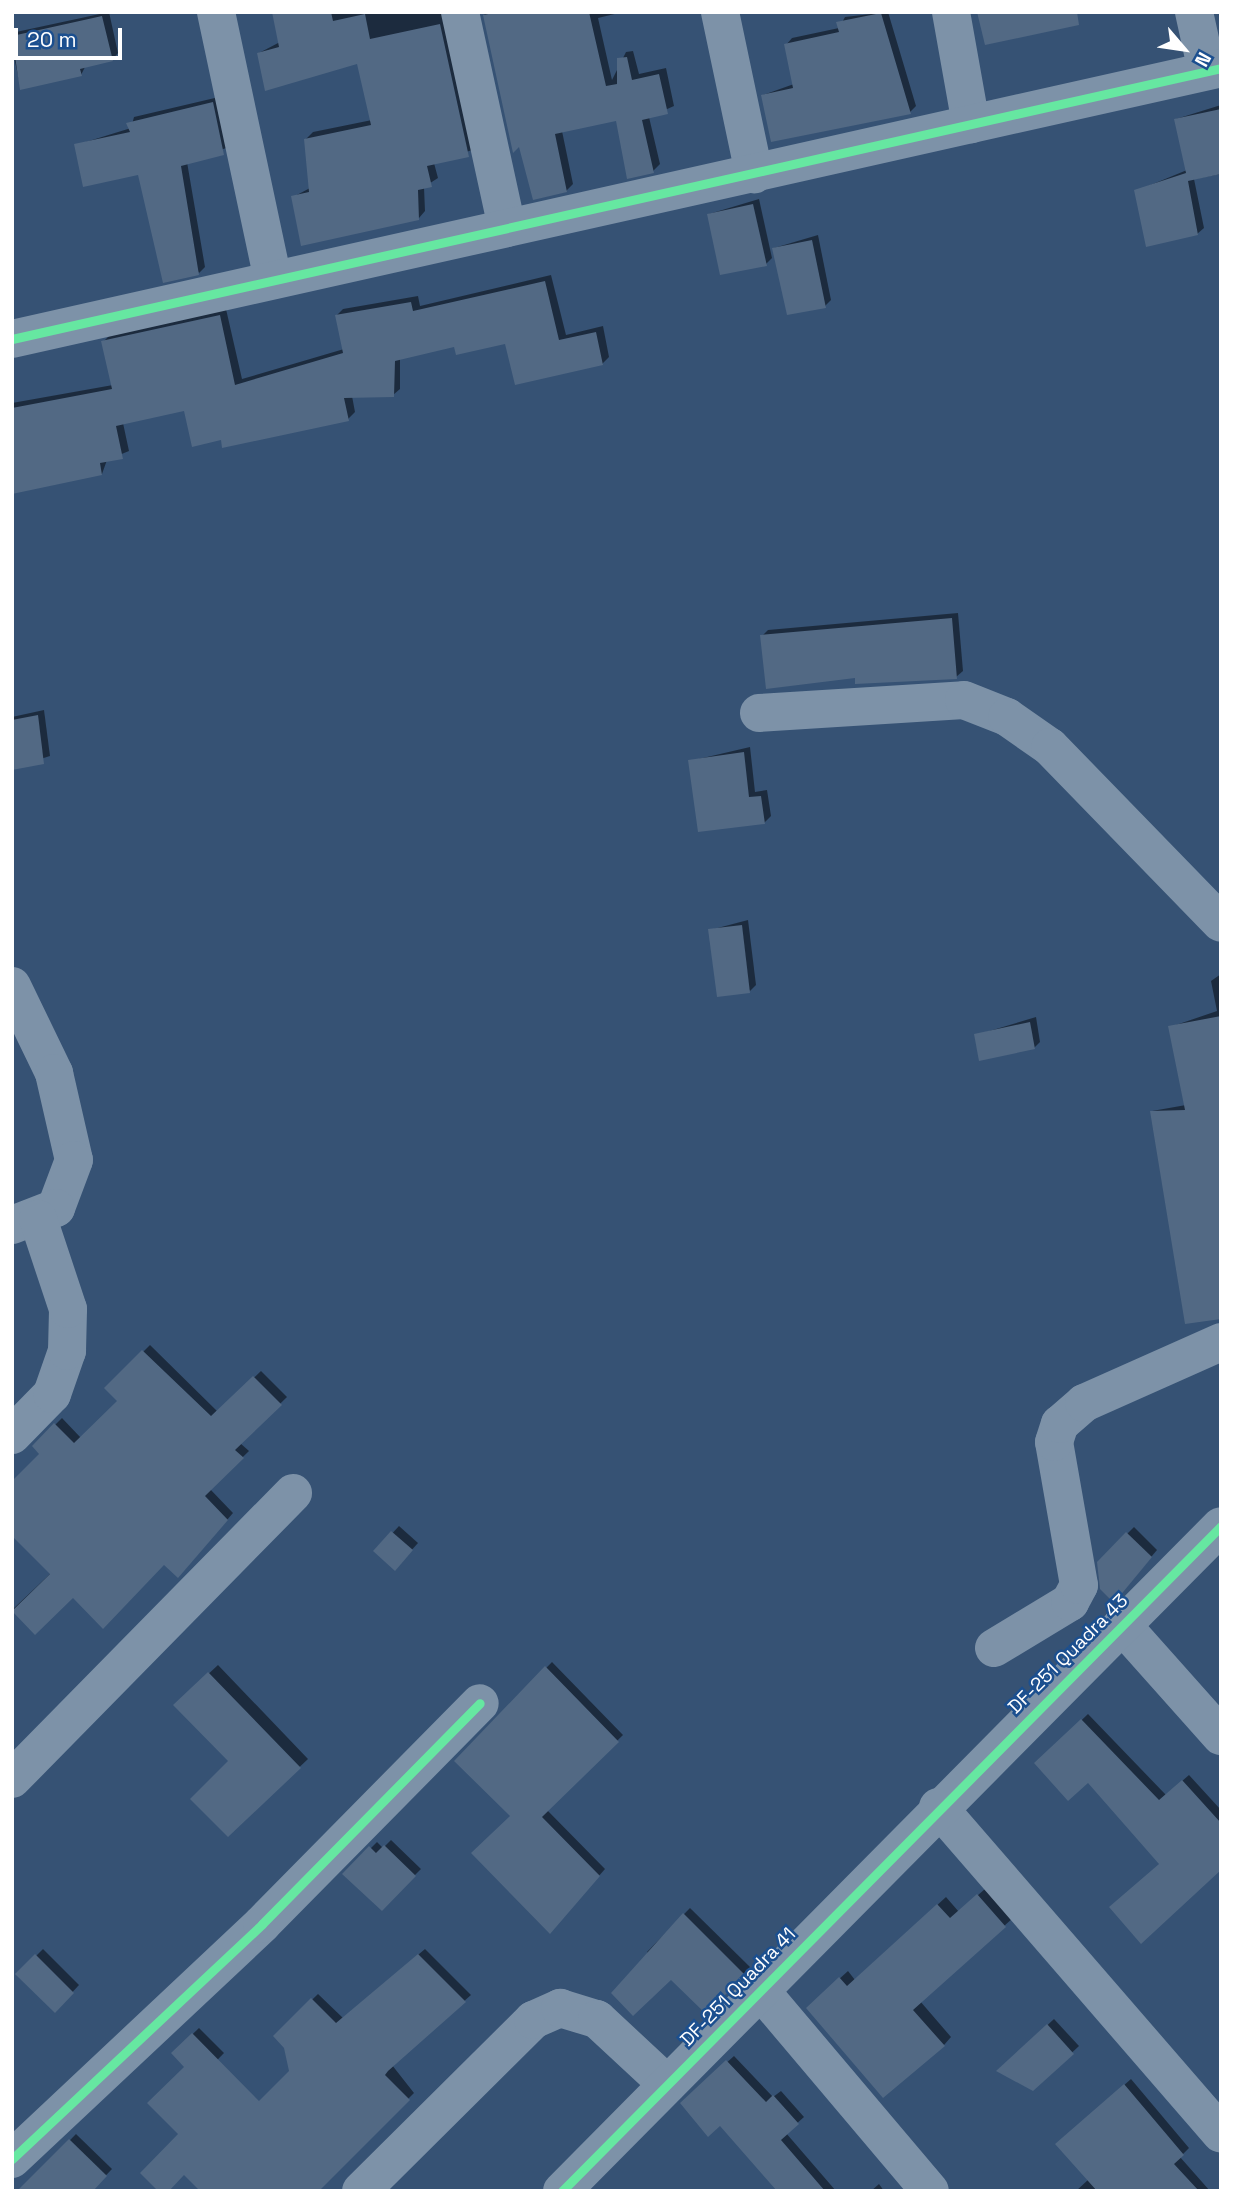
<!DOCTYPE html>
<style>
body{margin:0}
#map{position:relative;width:1233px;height:2203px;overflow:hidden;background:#365274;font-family:"Space Grotesk",sans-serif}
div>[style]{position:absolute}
.shadow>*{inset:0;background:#0007}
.building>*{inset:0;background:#526984}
.minor>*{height:38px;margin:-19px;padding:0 19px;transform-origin:19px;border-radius:19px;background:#7d92a8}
.cycleway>*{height:9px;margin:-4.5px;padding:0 4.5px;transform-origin:4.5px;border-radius:4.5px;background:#66e7a1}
span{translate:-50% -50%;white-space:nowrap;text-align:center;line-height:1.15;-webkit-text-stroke:5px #1b4f8f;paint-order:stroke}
.street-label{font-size:19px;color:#fff}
.frame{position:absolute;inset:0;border:14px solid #fff;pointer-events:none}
.north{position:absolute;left:1149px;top:14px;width:70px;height:70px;-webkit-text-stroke:5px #1b4f8f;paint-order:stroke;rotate:119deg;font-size:19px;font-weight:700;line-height:28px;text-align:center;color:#fff}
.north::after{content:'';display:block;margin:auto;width:24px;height:32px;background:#fff;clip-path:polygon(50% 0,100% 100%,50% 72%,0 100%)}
.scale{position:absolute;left:14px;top:28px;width:108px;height:32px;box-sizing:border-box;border:4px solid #fff;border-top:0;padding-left:9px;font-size:21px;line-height:24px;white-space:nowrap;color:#fff;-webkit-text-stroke:5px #1b4f8f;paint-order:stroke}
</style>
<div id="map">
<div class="shadow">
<i style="clip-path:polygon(109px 12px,118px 53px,112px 60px,86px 65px,81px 75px,21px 88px,12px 49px,16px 32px)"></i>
<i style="clip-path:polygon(274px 12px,445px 12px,475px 149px,434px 163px,438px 178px,424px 187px,425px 211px,419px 218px,293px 197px,310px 188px,306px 139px,313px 132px,372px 120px,358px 62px,259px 53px,280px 42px)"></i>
<i style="clip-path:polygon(484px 12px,623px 12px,598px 18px,612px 80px,626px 52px,633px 51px,639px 74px,666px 68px,674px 106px,649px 117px,660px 164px,653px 171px,617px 119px,562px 131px,573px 184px,566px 191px,520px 144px,514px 150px)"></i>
<i style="clip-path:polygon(888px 12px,916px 106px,910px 112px,763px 95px,794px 84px,786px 45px,792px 38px,839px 28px,845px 17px)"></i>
<i style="clip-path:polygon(219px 97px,229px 147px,187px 162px,205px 267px,199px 273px,139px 173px,76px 145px,131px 128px,134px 117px)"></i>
<i style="clip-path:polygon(1221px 105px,1221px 174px,1194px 179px,1204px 228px,1197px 234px,1136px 191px,1187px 170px,1176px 119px)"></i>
<i style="clip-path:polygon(759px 199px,772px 258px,766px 264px,709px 214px)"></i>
<i style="clip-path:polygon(818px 235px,831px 300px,825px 306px,774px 248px)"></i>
<i style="clip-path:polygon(551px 275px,566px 335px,603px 326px,609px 357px,602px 364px,506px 342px,455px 345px,400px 358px,400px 389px,393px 395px,352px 396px,355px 412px,348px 419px,222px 438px,185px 409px,123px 423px,129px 451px,107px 460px,102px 474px,12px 462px,12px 403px,113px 385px,103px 342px,110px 335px,226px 309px,242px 379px,344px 349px,337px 315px,343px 309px,418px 296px,420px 306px)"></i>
<i style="clip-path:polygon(958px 613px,963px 671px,956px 677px,857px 676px,762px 636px,768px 630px)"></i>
<i style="clip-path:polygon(44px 710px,50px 756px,12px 768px,12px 717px)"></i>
<i style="clip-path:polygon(750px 747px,755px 792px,767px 790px,771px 816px,764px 823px,690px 761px)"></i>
<i style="clip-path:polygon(748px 920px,756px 985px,750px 991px,710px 930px)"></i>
<i style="clip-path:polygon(1221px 974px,1221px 1317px,1152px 1111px,1186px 1105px,1170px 1027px,1217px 1011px,1211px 981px)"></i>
<i style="clip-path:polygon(1036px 1017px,1040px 1042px,1034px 1048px,976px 1035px)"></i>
<i style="clip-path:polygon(150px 1345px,218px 1412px,261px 1371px,287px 1397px,240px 1443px,249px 1451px,210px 1489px,233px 1513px,184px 1570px,164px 1562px,73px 1596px,35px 1633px,12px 1610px,51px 1573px,41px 1454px,34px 1446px,62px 1418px,81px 1438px,120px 1401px,107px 1388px)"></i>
<i style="clip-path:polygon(399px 1526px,418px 1543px,401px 1562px,376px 1551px)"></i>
<i style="clip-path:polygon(1134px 1527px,1157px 1550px,1114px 1601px,1099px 1562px)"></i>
<i style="clip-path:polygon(552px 1662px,623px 1735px,547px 1810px,605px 1869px,556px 1925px,512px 1816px,456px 1760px)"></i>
<i style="clip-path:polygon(218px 1665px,308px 1759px,228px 1835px,231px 1761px,175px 1705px)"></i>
<i style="clip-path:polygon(1088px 1714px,1166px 1795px,1189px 1775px,1221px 1810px,1221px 1869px,1161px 1864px,1088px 1780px,1037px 1763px)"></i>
<i style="clip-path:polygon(391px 1840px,421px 1869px,382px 1908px,345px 1874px,377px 1842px,383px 1848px)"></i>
<i style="clip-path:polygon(986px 1888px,1013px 1918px,920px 2001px,951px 2037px,944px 2045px,816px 2000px,848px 1971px,855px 1980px,946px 1897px,959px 1912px)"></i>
<i style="clip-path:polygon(690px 1908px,750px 1967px,706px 2012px,647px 1952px)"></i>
<i style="clip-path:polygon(43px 1949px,79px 1985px,55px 2011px,18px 1974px)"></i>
<i style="clip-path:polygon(425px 1949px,471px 1995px,392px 2065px,414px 2093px,317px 2190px,286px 2047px,275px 2036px,318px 1994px,343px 2018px)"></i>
<i style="clip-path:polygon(1054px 2019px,1079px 2046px,1033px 2089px,999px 2070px)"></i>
<i style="clip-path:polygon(199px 2028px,224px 2053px,199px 2079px,173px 2053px)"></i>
<i style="clip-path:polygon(734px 2056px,773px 2097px,781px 2091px,804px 2117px,786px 2133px,836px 2191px,779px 2191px,720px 2124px,682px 2103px)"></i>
<i style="clip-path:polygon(1131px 2079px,1189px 2148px,1180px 2157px,1210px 2191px,1076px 2191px,1089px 2179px,1064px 2138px)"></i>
<i style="clip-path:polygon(76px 2134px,112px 2169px,91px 2191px,30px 2181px)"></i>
<i style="clip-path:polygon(879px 2184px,884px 2191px,871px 2191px)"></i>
</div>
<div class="building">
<i style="clip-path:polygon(272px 12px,331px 12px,333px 21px,365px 14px,370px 39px,440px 24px,469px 157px,427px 166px,432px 187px,418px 190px,419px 220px,301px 246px,291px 196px,309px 192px,304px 139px,371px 125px,357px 64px,265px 91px,257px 53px,279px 47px)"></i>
<i style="clip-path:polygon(499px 12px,589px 12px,606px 86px,617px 84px,617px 58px,627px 57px,632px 80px,659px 74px,668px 114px,642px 120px,654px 173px,627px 179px,616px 121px,555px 134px,567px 192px,533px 200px,519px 147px,513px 153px,483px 15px)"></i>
<i style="clip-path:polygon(977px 12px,1077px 12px,1079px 25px,985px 45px)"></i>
<i style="clip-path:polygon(881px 13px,911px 114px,771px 142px,761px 95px,793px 88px,784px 44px,839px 32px,836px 22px)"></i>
<i style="clip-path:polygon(102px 16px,113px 61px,80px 69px,82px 76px,20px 90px,12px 36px)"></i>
<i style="clip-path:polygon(213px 102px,224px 155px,181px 166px,199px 275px,163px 283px,138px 175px,83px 187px,74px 144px,130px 132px,126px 123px)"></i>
<i style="clip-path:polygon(1221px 109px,1221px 174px,1188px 181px,1198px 235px,1146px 247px,1134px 190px,1186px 173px,1174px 119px)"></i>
<i style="clip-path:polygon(753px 204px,767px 266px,720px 275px,707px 214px)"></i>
<i style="clip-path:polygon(812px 240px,826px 308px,787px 315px,772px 248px)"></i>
<i style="clip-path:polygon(545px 281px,559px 340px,596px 332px,603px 365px,515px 385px,505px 344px,456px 355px,454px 347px,395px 361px,394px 397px,344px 398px,349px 421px,222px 448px,221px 440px,192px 447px,184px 411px,116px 426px,123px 459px,100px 463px,102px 475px,12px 494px,12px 408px,112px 389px,101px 341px,220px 315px,235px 385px,343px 353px,335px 315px,411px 302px,413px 311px)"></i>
<i style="clip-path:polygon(952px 618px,957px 679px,855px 684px,855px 678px,766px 689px,760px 635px)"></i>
<i style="clip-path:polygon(38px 715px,44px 764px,12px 770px,12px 720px)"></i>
<i style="clip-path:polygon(744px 752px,749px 797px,761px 796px,765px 824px,698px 832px,688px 760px)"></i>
<i style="clip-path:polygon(742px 925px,750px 993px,717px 997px,708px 929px)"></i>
<i style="clip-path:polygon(1221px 1016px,1221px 1319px,1185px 1324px,1150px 1111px,1185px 1110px,1168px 1026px)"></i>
<i style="clip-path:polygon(1030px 1022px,1035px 1049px,979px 1061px,974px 1034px)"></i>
<i style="clip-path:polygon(142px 1350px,211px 1416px,253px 1376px,282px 1405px,235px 1450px,244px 1458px,205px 1496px,228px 1520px,178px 1578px,164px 1565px,103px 1629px,73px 1598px,35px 1635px,12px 1611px,50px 1574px,12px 1536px,12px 1481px,39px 1454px,32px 1446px,54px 1423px,74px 1443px,117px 1401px,104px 1388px)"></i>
<i style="clip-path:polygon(391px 1531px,413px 1550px,395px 1571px,373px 1551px)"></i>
<i style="clip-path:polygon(1126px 1532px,1152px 1557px,1114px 1603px,1100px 1589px,1097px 1562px)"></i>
<i style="clip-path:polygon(545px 1666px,619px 1742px,542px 1817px,600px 1876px,550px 1934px,471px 1853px,510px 1816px,454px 1761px)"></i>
<i style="clip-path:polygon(208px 1672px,301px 1768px,228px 1837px,190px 1799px,228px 1761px,173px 1705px)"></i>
<i style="clip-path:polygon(1081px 1719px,1159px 1800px,1182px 1780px,1221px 1823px,1221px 1870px,1141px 1944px,1109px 1907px,1159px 1864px,1088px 1783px,1068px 1801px,1034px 1763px)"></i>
<i style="clip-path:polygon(384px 1845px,416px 1876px,382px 1911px,342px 1874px,369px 1846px,376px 1853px)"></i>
<i style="clip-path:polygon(977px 1894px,1006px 1927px,913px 2010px,945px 2046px,883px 2098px,806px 2008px,839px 1977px,847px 1986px,937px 1904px,950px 1918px)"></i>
<i style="clip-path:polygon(683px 1913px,745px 1975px,706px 2014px,671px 1980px,633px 2016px,611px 1993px)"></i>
<i style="clip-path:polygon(35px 1954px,74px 1993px,55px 2013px,15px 1974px)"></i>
<i style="clip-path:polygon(418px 1954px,466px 2002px,388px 2071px,385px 2075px,410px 2100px,319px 2191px,200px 2191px,184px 2175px,169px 2191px,158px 2191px,140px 2173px,178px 2134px,147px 2103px,184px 2067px,171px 2053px,192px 2033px,259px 2101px,289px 2071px,284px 2048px,273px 2036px,311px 1998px,336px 2023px)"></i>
<i style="clip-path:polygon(1047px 2024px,1074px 2054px,1033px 2091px,996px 2071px)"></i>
<i style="clip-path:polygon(726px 2060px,766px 2102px,773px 2095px,799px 2124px,781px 2140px,825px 2191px,777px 2191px,720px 2126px,708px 2137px,680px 2103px)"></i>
<i style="clip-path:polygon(1124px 2084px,1184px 2155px,1174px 2164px,1199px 2191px,1097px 2191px,1055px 2144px)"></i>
<i style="clip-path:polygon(69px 2139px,107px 2176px,93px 2191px,17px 2191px)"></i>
</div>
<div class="minor">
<i style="left:216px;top:12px;width:274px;rotate:78deg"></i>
<i style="left:460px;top:12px;width:221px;rotate:77.7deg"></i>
<i style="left:720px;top:12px;width:166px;rotate:78.1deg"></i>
<i style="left:951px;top:12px;width:114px;rotate:79.9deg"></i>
<i style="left:1194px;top:12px;width:60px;rotate:77.6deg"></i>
<i style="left:12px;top:339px;width:1239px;rotate:-12.63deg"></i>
<i style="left:759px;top:713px;width:205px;rotate:-3.6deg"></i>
<i style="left:964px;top:700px;width:46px;rotate:21.6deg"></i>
<i style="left:1007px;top:717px;width:52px;rotate:34.9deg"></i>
<i style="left:1050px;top:747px;width:245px;rotate:45.8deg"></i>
<i style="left:12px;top:986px;width:97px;rotate:64.2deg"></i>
<i style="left:54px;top:1073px;width:89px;rotate:77.1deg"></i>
<i style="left:74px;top:1160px;width:51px;rotate:110.6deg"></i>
<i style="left:56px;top:1208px;width:47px;rotate:158.9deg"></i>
<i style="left:12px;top:1435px;width:57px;rotate:-45.7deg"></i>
<i style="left:52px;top:1394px;width:46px;rotate:-70.8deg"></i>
<i style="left:67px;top:1351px;width:42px;rotate:-88.6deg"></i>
<i style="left:68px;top:1309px;width:95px;rotate:-108.4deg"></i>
<i style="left:1122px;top:1625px;width:149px;rotate:48.3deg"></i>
<i style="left:994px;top:1648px;width:89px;rotate:-31.2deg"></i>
<i style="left:1070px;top:1602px;width:19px;rotate:-62deg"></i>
<i style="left:1079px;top:1585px;width:145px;rotate:-99.9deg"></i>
<i style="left:1054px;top:1442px;width:19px;rotate:-72deg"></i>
<i style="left:1060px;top:1424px;width:32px;rotate:-41deg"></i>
<i style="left:1084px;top:1403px;width:150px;rotate:-24deg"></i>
<i style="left:12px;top:1779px;width:401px;rotate:-45.5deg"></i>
<i style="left:938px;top:1807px;width:432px;rotate:49.1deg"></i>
<i style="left:760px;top:1990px;width:263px;rotate:49.8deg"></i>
<i style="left:12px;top:2159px;width:343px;rotate:-43.2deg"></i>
<i style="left:262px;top:1924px;width:310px;rotate:-45.4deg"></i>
<i style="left:361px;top:2191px;width:243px;rotate:-44.8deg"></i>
<i style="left:533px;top:2020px;width:30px;rotate:-24deg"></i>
<i style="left:560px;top:2008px;width:39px;rotate:17deg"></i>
<i style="left:597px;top:2019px;width:96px;rotate:42.9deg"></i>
<i style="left:562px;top:2191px;width:936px;rotate:-45.26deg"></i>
</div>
<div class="cycleway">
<i style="left:12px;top:339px;width:1239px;rotate:-12.63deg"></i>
<i style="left:12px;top:2159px;width:343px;rotate:-43.2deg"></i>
<i style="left:262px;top:1924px;width:310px;rotate:-45.4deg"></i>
<i style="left:562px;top:2191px;width:936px;rotate:-45.26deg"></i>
</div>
<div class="street-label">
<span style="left:1068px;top:1654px;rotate:-45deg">DF-251 Quadra 43</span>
<span style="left:738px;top:1987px;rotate:-46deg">DF-251 Quadra 41</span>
</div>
<div class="frame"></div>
<div class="north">N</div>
<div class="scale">20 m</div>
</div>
